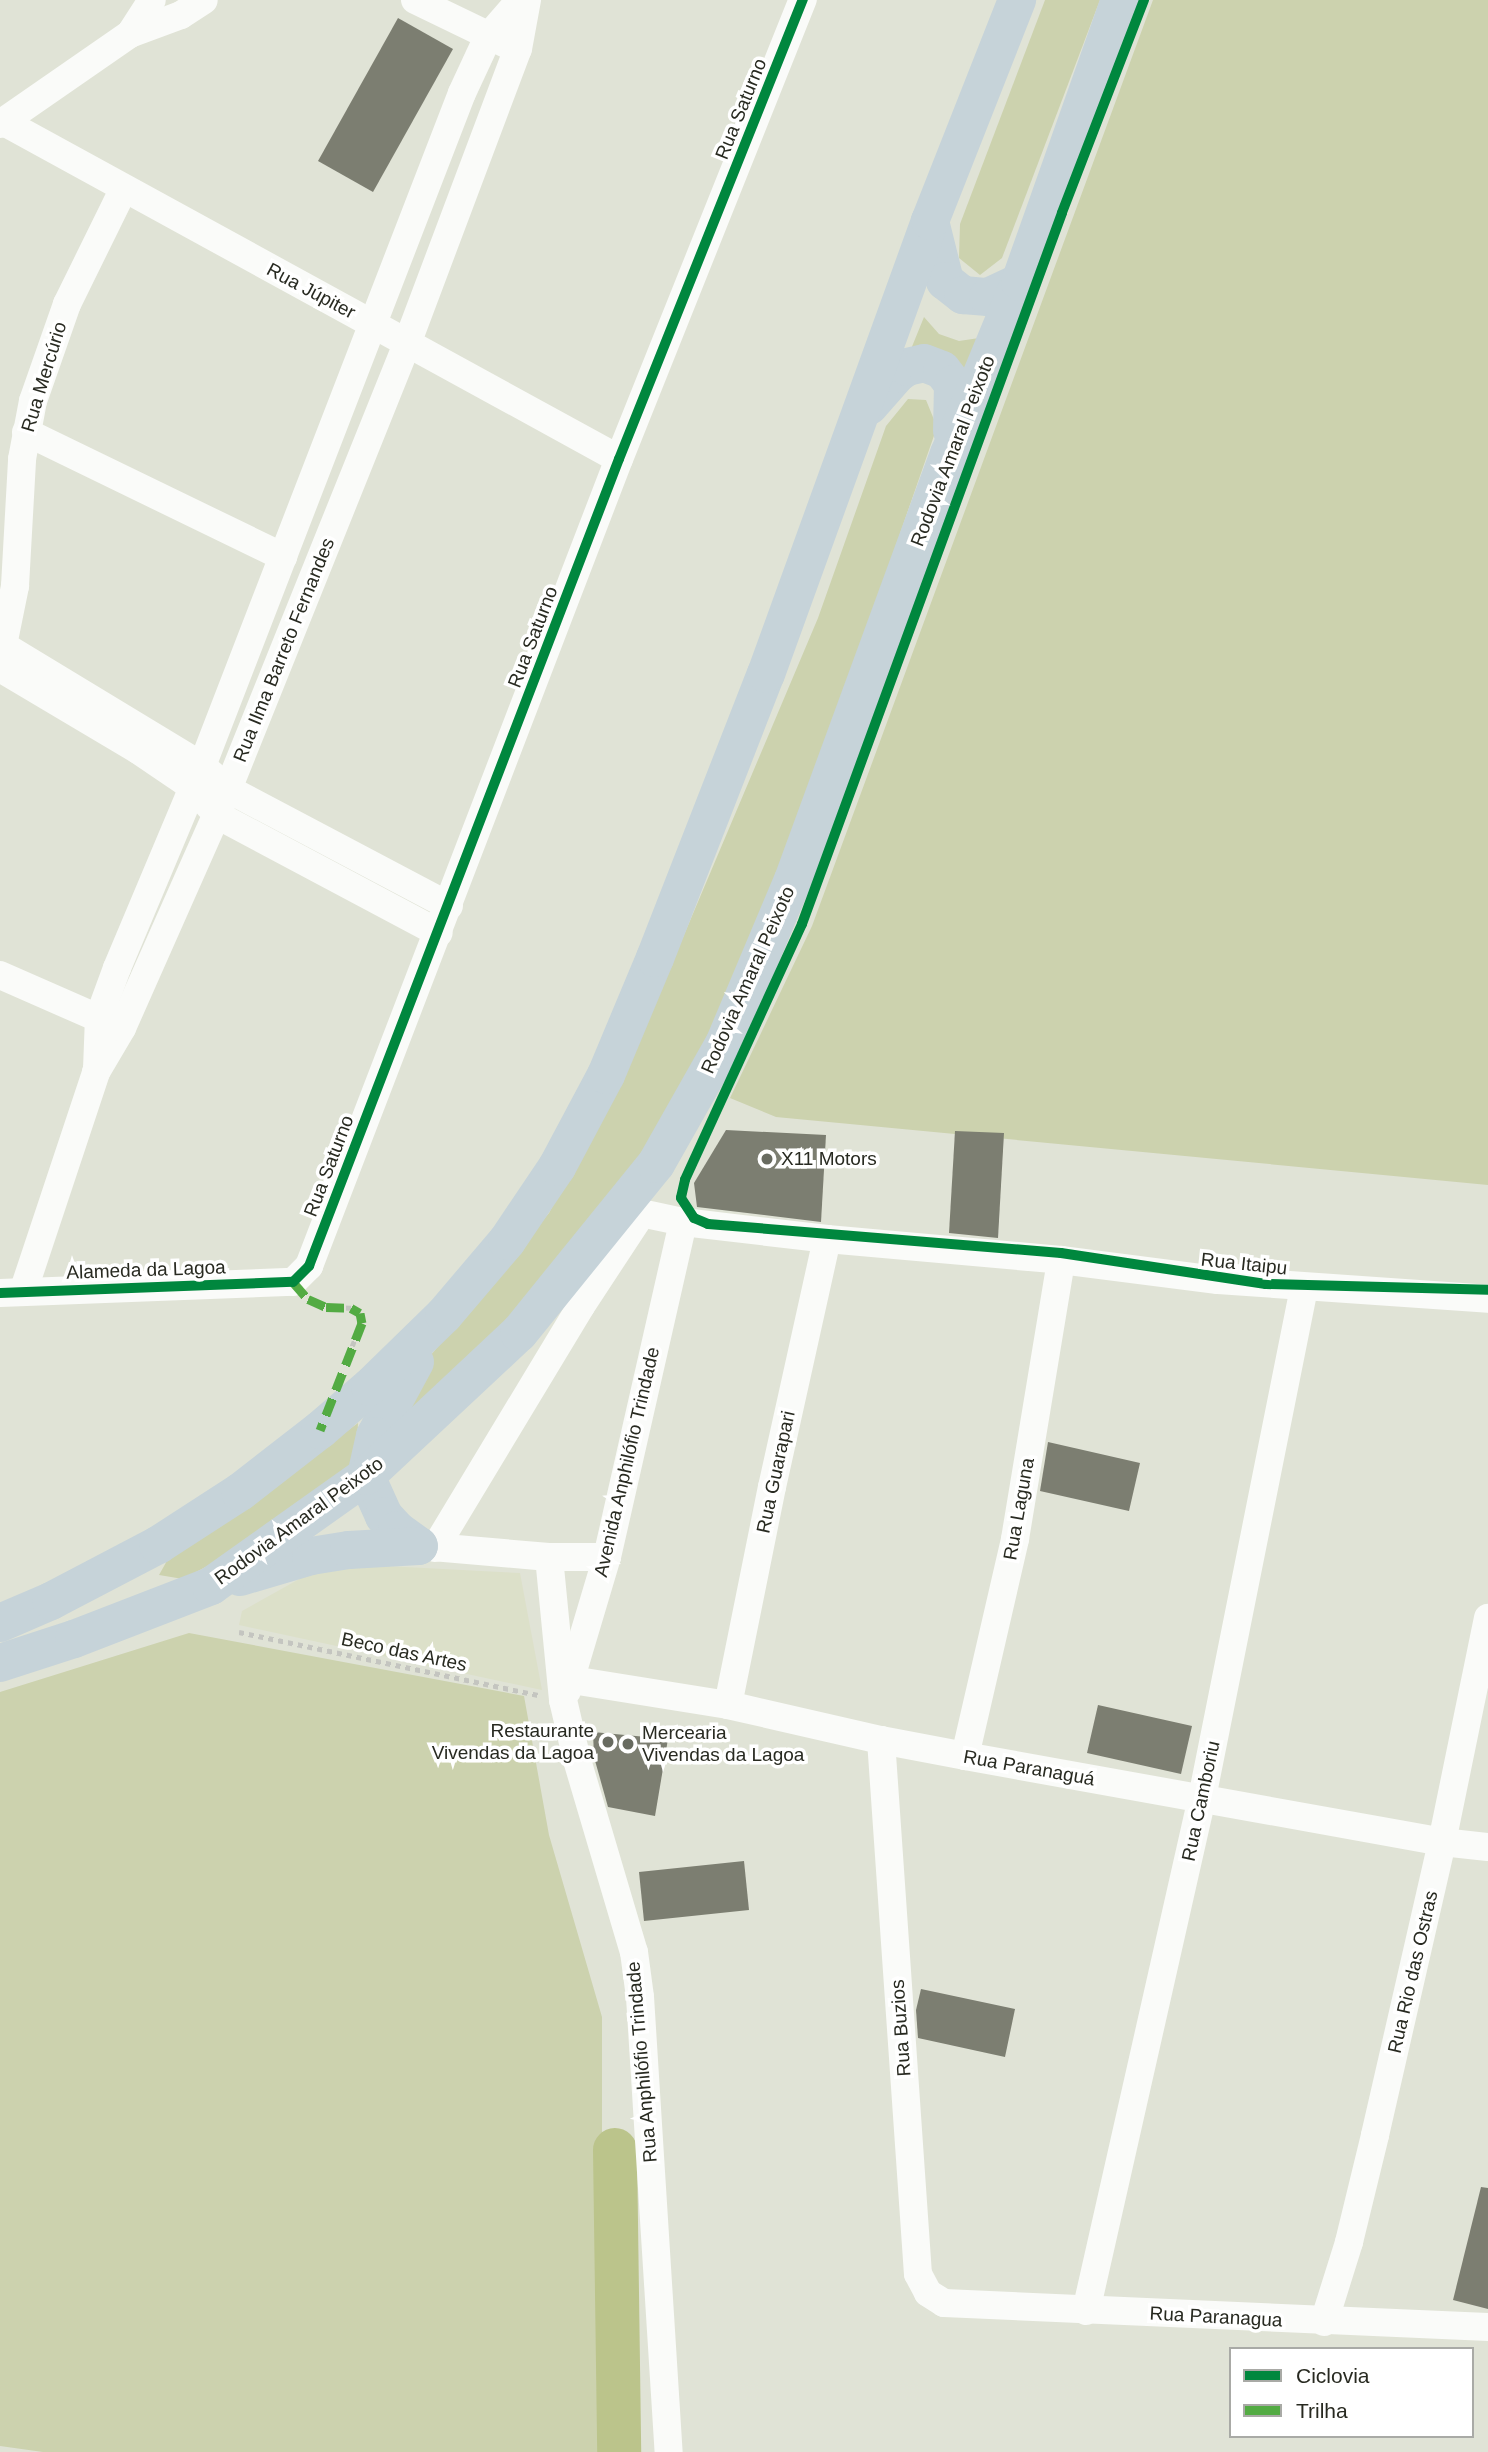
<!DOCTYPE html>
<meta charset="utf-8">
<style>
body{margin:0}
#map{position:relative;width:1488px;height:2452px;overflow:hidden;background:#e0e3d6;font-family:Arial,sans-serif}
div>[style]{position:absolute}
.built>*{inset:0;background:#dce0c9}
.green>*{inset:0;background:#ccd2ae}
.river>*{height:44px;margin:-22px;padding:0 22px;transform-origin:22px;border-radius:22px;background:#bbc48b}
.building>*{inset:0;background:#7c7e71}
.path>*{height:4.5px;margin-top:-2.25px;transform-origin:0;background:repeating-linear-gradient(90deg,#c4c5c0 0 5px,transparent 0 10px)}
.minor>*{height:28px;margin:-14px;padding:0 14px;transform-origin:14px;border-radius:14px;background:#fafbf9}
.highway>*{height:38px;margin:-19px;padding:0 19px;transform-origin:19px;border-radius:19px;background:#c6d3d9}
.quiet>*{height:9px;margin-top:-4.5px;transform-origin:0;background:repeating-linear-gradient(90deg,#53ab43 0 18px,transparent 0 27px)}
.cycleway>*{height:10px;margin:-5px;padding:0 5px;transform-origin:5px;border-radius:5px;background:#00873e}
.dots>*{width:19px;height:19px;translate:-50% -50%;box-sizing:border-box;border:4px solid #fff;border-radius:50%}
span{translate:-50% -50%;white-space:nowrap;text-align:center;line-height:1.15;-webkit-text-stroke:7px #fff;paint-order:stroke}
.street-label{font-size:19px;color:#282a21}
.poi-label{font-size:19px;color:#282a21}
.left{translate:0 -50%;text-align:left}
.right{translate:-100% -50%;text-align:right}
.legend{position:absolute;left:1229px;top:2347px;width:245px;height:91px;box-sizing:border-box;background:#fff;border:2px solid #a9aaa6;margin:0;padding:9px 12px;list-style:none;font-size:21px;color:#282a21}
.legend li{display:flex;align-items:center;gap:14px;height:35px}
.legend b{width:35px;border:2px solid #a9aaa6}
</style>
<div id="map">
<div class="built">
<i style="clip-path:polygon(328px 1563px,520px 1573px,542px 1690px,239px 1625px,242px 1611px)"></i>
</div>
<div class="green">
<i style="clip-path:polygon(1045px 0,1100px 0,1002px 258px,980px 275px,959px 258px,960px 224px)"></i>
<i style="clip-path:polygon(1153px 0,1488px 0,1488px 1185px,776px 1117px,730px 1098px,812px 926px)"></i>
<i style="clip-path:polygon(924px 317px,939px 334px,959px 341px,979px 338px,963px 378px,909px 354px)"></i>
<i style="clip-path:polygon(908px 399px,926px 400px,937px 427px,760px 937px,663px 1136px,523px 1312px,386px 1447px,416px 1373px,549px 1213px,637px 1046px,818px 618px,886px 426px)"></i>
<i style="clip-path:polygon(358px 1423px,356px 1467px,286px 1524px,183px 1579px,159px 1575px,168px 1559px,216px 1528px)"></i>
<i style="clip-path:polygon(189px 1633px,524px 1696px,549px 1835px,602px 2017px,602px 2452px,43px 2452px,0 2446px,0 1692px)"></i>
</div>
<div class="river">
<i style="left:615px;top:2150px;width:302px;rotate:89.2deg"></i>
</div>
<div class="building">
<i style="clip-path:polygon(398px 18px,453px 49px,373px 192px,318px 161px)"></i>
<i style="clip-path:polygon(726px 1130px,826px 1135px,821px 1222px,697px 1207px,694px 1183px)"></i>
<i style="clip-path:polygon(955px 1131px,1004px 1133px,998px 1238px,949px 1233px)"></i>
<i style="clip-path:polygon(1048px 1442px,1140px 1463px,1129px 1511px,1040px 1491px)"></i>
<i style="clip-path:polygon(1098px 1705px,1192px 1726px,1181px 1774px,1087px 1753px)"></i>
<i style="clip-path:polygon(593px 1732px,668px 1739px,655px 1816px,608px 1807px,594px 1757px)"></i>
<i style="clip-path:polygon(744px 1861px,749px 1910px,644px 1921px,639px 1872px)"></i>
<i style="clip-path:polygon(921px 1989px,1015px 2009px,1005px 2057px,918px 2038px,916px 2010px)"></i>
<i style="clip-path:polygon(1481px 2187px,1488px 2188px,1488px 2309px,1453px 2300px)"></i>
</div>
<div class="path">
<i style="left:311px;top:1300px;width:17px;rotate:25deg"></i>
<i style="left:326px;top:1307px;width:25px;rotate:2deg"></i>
<i style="left:351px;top:1308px;width:10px;rotate:29deg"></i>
<i style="left:360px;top:1313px;width:10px;rotate:79deg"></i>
<i style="left:362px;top:1323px;width:48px;rotate:112.2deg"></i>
<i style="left:239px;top:1632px;width:307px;rotate:11.9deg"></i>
</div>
<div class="minor">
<i style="left:415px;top:0;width:101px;rotate:25.8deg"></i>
<i style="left:130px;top:34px;width:40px;rotate:-57.1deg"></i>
<i style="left:4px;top:122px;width:701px;rotate:28.72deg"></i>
<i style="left:0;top:124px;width:158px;rotate:-34.7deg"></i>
<i style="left:130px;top:34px;width:54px;rotate:-20.4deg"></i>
<i style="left:181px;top:15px;width:27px;rotate:-33deg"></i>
<i style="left:26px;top:432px;width:286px;rotate:25.9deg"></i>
<i style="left:4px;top:646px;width:232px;rotate:31.2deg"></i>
<i style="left:202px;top:766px;width:35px;rotate:41deg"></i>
<i style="left:228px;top:789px;width:250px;rotate:27.9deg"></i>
<i style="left:0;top:660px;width:76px;rotate:-78.5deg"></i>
<i style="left:15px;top:586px;width:127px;rotate:-86.8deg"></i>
<i style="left:22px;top:459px;width:59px;rotate:-79.3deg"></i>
<i style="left:33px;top:401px;width:103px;rotate:-70.7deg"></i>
<i style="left:67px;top:304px;width:127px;rotate:-63.8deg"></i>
<i style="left:0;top:668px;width:161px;rotate:30.7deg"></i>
<i style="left:138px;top:750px;width:64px;rotate:34.2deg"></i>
<i style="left:191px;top:786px;width:39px;rotate:48deg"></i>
<i style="left:217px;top:815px;width:251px;rotate:28deg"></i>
<i style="left:0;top:975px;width:127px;rotate:23.7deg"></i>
<i style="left:97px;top:1069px;width:52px;rotate:-87.8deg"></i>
<i style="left:99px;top:1017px;width:52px;rotate:-69.8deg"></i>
<i style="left:117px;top:968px;width:219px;rotate:-67.2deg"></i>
<i style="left:202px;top:766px;width:721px;rotate:-68.88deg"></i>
<i style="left:462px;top:93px;width:62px;rotate:-65.1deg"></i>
<i style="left:488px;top:37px;width:49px;rotate:-49.1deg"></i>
<i style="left:622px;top:1209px;width:62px;rotate:12deg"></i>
<i style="left:683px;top:1222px;width:145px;rotate:6.7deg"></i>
<i style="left:827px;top:1239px;width:235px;rotate:5.1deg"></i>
<i style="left:1061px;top:1260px;width:158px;rotate:7.3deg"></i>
<i style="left:1218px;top:1280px;width:271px;rotate:4deg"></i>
<i style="left:23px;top:1292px;width:232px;rotate:-71.6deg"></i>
<i style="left:96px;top:1072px;width:51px;rotate:-59.4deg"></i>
<i style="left:122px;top:1028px;width:261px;rotate:-66.1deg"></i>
<i style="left:228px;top:789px;width:483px;rotate:-68.1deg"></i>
<i style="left:408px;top:341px;width:312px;rotate:-69.4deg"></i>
<i style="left:518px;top:49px;width:50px;rotate:-79.6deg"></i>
<i style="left:0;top:1293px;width:293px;rotate:-2.2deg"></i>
<i style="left:293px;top:1282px;width:23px;rotate:-45deg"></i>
<i style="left:309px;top:1266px;width:864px;rotate:-68.99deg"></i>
<i style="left:619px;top:459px;width:495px;rotate:-68.2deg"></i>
<i style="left:421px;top:1546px;width:128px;rotate:4.9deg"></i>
<i style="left:549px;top:1557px;width:58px"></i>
<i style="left:435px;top:1548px;width:283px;rotate:-58.9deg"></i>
<i style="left:581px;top:1306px;width:111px;rotate:-56.7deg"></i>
<i style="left:549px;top:1557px;width:144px;rotate:84.4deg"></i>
<i style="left:563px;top:1700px;width:62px;rotate:76.9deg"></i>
<i style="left:577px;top:1760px;width:200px;rotate:73.5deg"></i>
<i style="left:634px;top:1952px;width:45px;rotate:82.4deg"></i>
<i style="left:640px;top:1997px;width:456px;rotate:86.4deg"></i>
<i style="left:572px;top:1680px;width:158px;rotate:9.1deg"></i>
<i style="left:728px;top:1705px;width:157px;rotate:12.9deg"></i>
<i style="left:881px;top:1740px;width:86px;rotate:10.8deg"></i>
<i style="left:965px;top:1756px;width:485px;rotate:10.2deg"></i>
<i style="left:1442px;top:1842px;width:46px;rotate:6.2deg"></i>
<i style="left:567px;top:1691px;width:140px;rotate:-73.4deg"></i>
<i style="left:607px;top:1557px;width:344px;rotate:-77.2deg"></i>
<i style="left:728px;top:1705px;width:222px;rotate:-78.6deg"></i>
<i style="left:772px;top:1487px;width:254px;rotate:-77.5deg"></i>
<i style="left:881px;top:1740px;width:535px;rotate:86.04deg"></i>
<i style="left:918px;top:2274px;width:21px;rotate:62deg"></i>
<i style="left:928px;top:2293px;width:19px;rotate:32deg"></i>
<i style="left:944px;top:2303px;width:545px;rotate:2.53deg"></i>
<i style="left:965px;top:1756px;width:223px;rotate:-77deg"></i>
<i style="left:1015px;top:1539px;width:283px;rotate:-80.6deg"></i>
<i style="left:1086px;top:2311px;width:526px;rotate:-77.26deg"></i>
<i style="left:1202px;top:1798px;width:520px;rotate:-78.69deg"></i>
<i style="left:1324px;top:2322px;width:84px;rotate:-72.6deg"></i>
<i style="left:1349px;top:2242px;width:110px;rotate:-76.3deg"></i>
<i style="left:1375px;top:2135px;width:301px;rotate:-77.1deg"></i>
<i style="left:1442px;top:1842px;width:229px;rotate:-78.4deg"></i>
</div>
<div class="highway">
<i style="left:930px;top:221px;width:62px;rotate:76deg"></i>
<i style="left:945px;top:281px;width:23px;rotate:38deg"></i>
<i style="left:963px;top:295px;width:25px;rotate:5deg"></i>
<i style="left:988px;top:297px;width:35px;rotate:-25deg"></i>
<i style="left:869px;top:406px;width:43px;rotate:-48.8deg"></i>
<i style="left:897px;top:374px;width:12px;rotate:-35deg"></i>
<i style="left:907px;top:367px;width:17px;rotate:-13deg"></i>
<i style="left:924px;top:363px;width:19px;rotate:21deg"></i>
<i style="left:942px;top:370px;width:18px;rotate:52deg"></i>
<i style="left:953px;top:384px;width:47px;rotate:91.2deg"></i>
<i style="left:415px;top:1362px;width:84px;rotate:118.4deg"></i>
<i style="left:375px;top:1436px;width:41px;rotate:102.7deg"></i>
<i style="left:366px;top:1476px;width:44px;rotate:65.8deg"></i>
<i style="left:384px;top:1516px;width:19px;rotate:47deg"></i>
<i style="left:397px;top:1530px;width:27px;rotate:36deg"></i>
<i style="left:240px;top:1577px;width:74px;rotate:-16.5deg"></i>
<i style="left:311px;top:1556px;width:38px;rotate:-9deg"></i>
<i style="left:349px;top:1550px;width:70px;rotate:-3.3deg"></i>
<i style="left:0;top:1623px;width:56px;rotate:-23.3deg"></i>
<i style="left:51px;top:1601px;width:121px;rotate:-27.6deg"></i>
<i style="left:158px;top:1545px;width:98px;rotate:-32.9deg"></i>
<i style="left:240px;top:1492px;width:101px;rotate:-37.8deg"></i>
<i style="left:320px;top:1430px;width:66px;rotate:-40.7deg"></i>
<i style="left:370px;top:1387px;width:103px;rotate:-44.2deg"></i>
<i style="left:444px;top:1315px;width:97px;rotate:-49.6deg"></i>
<i style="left:507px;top:1241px;width:89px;rotate:-56deg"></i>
<i style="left:557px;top:1167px;width:104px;rotate:-62deg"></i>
<i style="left:606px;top:1075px;width:127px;rotate:-67.3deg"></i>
<i style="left:655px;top:958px;width:305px;rotate:-68.7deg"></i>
<i style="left:766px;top:674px;width:482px;rotate:-70.1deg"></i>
<i style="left:930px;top:221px;width:238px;rotate:-68.5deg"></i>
<i style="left:0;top:1663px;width:78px;rotate:-18deg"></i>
<i style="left:74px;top:1639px;width:147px;rotate:-21.1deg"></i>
<i style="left:211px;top:1586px;width:190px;rotate:-35.4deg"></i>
<i style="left:366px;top:1476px;width:209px;rotate:-43.1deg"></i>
<i style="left:519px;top:1333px;width:218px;rotate:-51deg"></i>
<i style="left:656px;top:1164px;width:138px;rotate:-60.5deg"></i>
<i style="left:724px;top:1044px;width:178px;rotate:-67.2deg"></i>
<i style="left:793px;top:880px;width:454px;rotate:-69.9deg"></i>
<i style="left:949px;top:454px;width:186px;rotate:-67.6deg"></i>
<i style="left:1020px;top:282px;width:299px;rotate:-70.5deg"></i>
</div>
<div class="quiet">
<i style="left:293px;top:1282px;width:23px;rotate:49deg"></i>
<i style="left:308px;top:1299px;width:20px;rotate:24deg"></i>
<i style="left:326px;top:1307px;width:25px;rotate:2deg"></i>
<i style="left:351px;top:1308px;width:10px;rotate:29deg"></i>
<i style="left:360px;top:1313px;width:10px;rotate:79deg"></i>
<i style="left:362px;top:1323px;width:115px;rotate:111.4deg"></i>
</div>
<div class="cycleway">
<i style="left:1144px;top:0;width:228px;rotate:111.1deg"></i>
<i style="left:1062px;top:213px;width:757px;rotate:110.09deg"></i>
<i style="left:802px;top:924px;width:281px;rotate:114.6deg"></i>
<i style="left:685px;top:1180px;width:18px;rotate:103deg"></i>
<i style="left:681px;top:1198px;width:24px;rotate:57deg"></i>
<i style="left:694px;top:1218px;width:15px;rotate:23deg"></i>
<i style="left:708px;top:1224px;width:354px;rotate:4.7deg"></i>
<i style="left:1061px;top:1253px;width:207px;rotate:8.6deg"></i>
<i style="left:1266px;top:1284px;width:222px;rotate:1.5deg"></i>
<i style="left:0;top:1293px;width:293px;rotate:-2.2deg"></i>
<i style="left:293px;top:1282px;width:23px;rotate:-45deg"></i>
<i style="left:309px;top:1266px;width:864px;rotate:-68.99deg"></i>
<i style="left:619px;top:459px;width:495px;rotate:-68.2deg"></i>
</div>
<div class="dots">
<i style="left:767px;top:1159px;background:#686b60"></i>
<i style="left:608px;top:1742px;background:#686b60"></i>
<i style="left:628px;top:1744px;background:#686b60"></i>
</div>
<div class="street-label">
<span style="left:741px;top:109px;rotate:-68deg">Rua Saturno</span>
<span style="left:311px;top:291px;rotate:28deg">Rua Júpiter</span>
<span style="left:44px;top:377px;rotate:-73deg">Rua Mercúrio</span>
<span style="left:953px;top:451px;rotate:-69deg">Rodovia Amaral Peixoto</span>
<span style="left:533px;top:637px;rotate:-69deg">Rua Saturno</span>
<span style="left:284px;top:650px;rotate:-68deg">Rua Ilma Barreto Fernandes</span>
<span style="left:748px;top:980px;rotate:-66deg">Rodovia Amaral Peixoto</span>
<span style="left:329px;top:1166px;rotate:-69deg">Rua Saturno</span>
<span style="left:1244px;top:1264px;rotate:6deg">Rua Itaipu</span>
<span style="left:146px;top:1270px;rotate:-2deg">Alameda da Lagoa</span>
<span style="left:627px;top:1462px;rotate:-77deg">Avenida Anphilófio Trindade</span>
<span style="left:776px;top:1472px;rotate:-78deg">Rua Guarapari</span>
<span style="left:1019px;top:1509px;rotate:-80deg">Rua Laguna</span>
<span style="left:299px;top:1521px;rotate:-36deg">Rodovia Amaral Peixoto</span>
<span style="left:404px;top:1652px;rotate:12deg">Beco das Artes</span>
<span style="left:1029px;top:1768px;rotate:10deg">Rua Paranaguá</span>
<span style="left:1201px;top:1801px;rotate:-78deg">Rua Camboriu</span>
<span style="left:1413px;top:1972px;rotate:-77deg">Rua Rio das Ostras</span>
<span style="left:901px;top:2028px;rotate:-94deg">Rua Buzios</span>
<span style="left:642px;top:2062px;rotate:-95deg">Rua Anphilófio Trindade</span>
<span style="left:1216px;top:2317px;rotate:3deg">Rua Paranagua</span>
</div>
<div class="poi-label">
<span class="left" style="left:781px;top:1159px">X11 Motors</span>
<span class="right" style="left:594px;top:1742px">Restaurante<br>Vivendas da Lagoa</span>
<span class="left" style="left:642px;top:1744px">Mercearia<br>Vivendas da Lagoa</span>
</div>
<ul class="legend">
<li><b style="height:9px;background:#00873e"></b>Ciclovia</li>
<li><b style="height:9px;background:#53ab43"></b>Trilha</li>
</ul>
</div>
